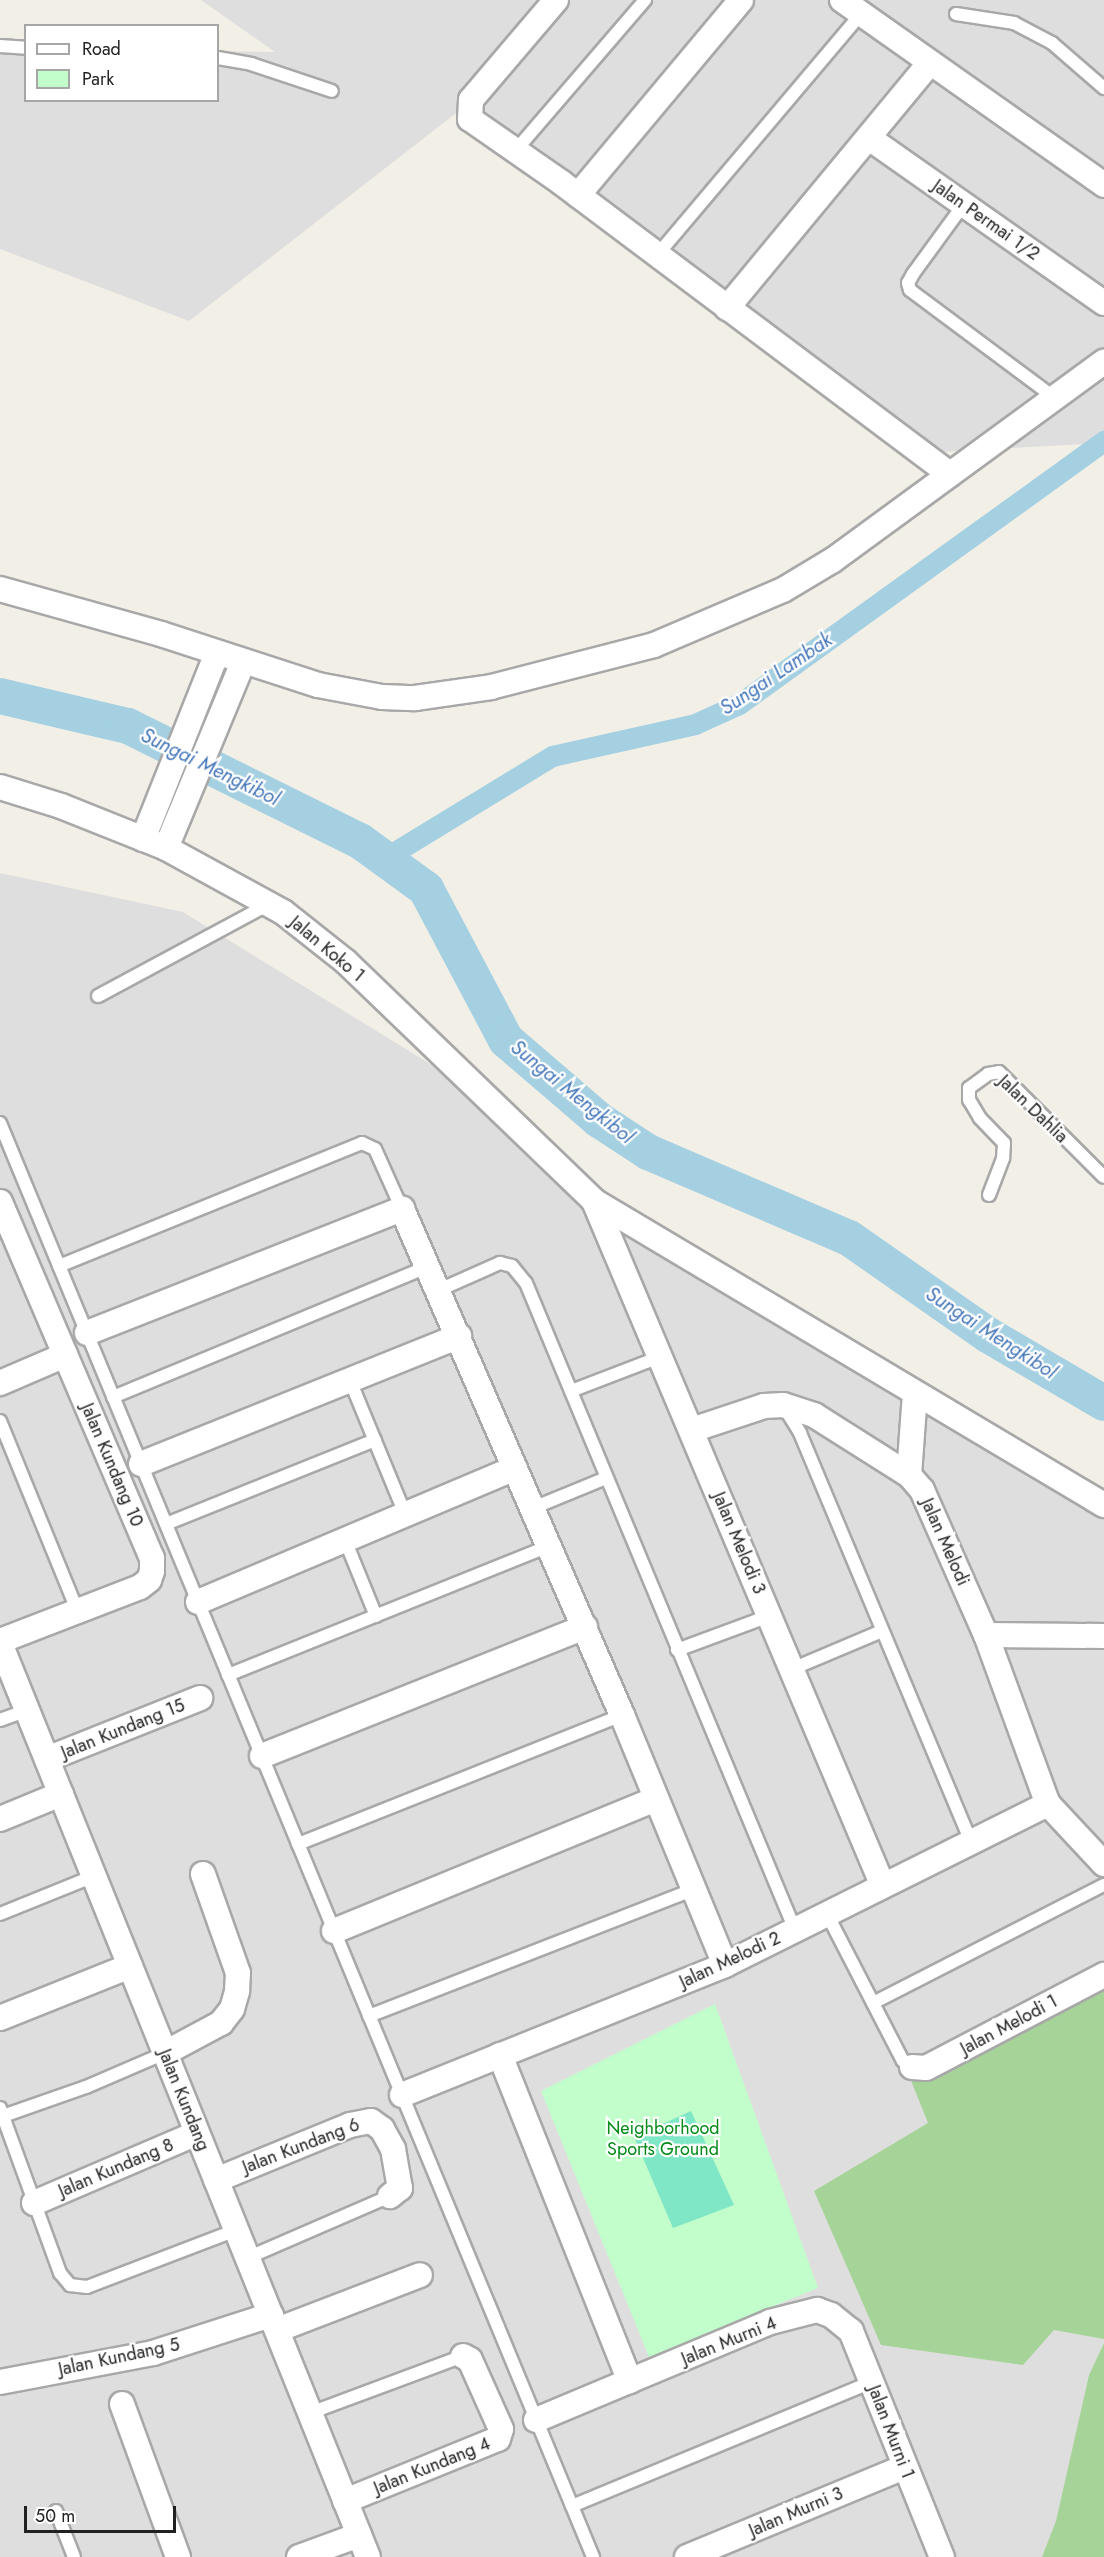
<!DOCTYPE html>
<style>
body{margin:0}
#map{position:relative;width:1104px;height:2557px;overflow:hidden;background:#f2efe7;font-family:Jost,sans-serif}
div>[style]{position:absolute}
.residential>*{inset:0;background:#dfdede}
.forest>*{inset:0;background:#a6d498}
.park>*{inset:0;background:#c2fecb}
.pitch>*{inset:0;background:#7fe6c6}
.canal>*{height:21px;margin:-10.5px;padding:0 10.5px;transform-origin:10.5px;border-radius:10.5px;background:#a4d0e2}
.river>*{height:36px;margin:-18px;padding:0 18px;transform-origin:18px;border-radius:18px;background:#a4d0e2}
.roads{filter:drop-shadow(2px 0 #a8a8a8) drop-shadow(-2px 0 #a8a8a8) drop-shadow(0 2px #a8a8a8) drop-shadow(0 -2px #a8a8a8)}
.service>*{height:12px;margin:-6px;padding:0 6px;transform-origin:6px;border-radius:6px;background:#fff}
.minor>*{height:24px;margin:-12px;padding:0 12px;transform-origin:12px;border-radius:12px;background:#fff}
span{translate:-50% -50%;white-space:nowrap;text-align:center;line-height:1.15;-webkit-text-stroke:4.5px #fff;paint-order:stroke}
.street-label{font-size:18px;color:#212121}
.park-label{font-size:18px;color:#038a18}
.water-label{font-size:20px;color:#4476b9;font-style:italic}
.legend{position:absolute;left:24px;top:24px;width:195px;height:78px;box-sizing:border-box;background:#fff;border:2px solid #a6a6a6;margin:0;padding:8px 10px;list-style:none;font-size:18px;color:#212121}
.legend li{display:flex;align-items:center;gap:12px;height:30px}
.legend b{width:30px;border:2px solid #a6a6a6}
.scale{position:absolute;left:24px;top:2506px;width:152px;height:27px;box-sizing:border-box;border:3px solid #212121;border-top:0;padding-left:8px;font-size:18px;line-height:21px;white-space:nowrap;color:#212121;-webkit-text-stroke:4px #fff;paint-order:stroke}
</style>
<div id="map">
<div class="residential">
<i style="clip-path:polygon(201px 0,1104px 0,1104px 443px,941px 452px,469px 103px,189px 321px,0 249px,0 45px,25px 46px,26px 100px,218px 100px,218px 51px,275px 52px)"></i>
<i style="clip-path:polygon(0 873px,183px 912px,427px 1062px,608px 1204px,1104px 1497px,1104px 2557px,0 2557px)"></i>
</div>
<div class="forest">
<i style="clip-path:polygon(1104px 1982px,1104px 2339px,1054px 2330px,1023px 2365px,881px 2345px,814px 2191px,928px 2123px,910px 2078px)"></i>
<i style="clip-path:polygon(1104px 2343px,1104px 2557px,1042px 2557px,1056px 2521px,1089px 2375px)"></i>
</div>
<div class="park">
<i style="clip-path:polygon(715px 2004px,818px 2288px,649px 2357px,541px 2091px)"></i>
</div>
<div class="pitch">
<i style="clip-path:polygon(691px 2111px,734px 2205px,673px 2228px,634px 2137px)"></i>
</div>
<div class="canal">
<i style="left:385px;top:858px;width:196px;rotate:-31.4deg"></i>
<i style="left:552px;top:756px;width:147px;rotate:-12.6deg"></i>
<i style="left:695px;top:724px;width:48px;rotate:-24.4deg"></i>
<i style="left:739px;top:704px;width:450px;rotate:-35.8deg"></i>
</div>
<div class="river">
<i style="left:0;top:696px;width:131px;rotate:13.2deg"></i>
<i style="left:128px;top:726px;width:259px;rotate:26.4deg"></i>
<i style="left:360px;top:841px;width:82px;rotate:36deg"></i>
<i style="left:426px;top:889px;width:171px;rotate:62.1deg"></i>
<i style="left:506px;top:1040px;width:123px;rotate:40.7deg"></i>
<i style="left:599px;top:1120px;width:59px;rotate:33.1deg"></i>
<i style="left:648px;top:1152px;width:219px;rotate:23.2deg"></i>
<i style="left:849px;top:1238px;width:169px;rotate:34.9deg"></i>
<i style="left:988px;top:1335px;width:134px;rotate:30.4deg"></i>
</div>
<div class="roads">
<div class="service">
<i style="left:956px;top:14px;width:59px;rotate:8.8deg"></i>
<i style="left:1014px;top:23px;width:43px;rotate:27.8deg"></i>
<i style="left:1052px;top:43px;width:69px;rotate:40.9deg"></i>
<i style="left:0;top:46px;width:26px;rotate:4deg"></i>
<i style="left:218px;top:58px;width:34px;rotate:10deg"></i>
<i style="left:251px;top:64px;width:85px;rotate:18.4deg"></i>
<i style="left:516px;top:150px;width:198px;rotate:-49.3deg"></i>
<i style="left:964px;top:204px;width:87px;rotate:126.1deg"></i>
<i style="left:913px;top:274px;width:10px;rotate:119deg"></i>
<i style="left:908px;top:283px;width:7px;rotate:74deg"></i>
<i style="left:910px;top:290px;width:182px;rotate:36.7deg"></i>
<i style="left:658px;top:254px;width:316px;rotate:-49.8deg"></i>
<i style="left:98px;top:996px;width:194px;rotate:-28.3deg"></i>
<i style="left:0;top:1123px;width:1552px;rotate:67.53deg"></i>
<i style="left:989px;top:1195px;width:40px;rotate:-69deg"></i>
<i style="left:1003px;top:1158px;width:15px;rotate:-86deg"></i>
<i style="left:1004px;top:1143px;width:35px;rotate:-134deg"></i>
<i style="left:980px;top:1118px;width:21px;rotate:-121deg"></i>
<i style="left:969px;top:1100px;width:12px;rotate:-90deg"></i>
<i style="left:969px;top:1088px;width:24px;rotate:-36deg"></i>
<i style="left:988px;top:1074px;width:11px;rotate:-10deg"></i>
<i style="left:999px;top:1072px;width:148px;rotate:45deg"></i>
<i style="left:59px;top:1266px;width:327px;rotate:-22.1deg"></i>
<i style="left:362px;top:1143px;width:14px;rotate:25deg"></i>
<i style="left:375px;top:1149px;width:66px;rotate:65.8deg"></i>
<i style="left:439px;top:1290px;width:67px;rotate:-23.9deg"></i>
<i style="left:500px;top:1263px;width:12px;rotate:14deg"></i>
<i style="left:512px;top:1266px;width:22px;rotate:51deg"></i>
<i style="left:526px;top:1283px;width:701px;rotate:67.42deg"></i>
<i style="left:349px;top:1378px;width:147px;rotate:67.6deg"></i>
<i style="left:571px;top:1391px;width:97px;rotate:-21deg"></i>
<i style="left:113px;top:1397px;width:342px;rotate:-22.5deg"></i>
<i style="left:784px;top:1407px;width:31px;rotate:58deg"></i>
<i style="left:800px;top:1433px;width:442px;rotate:67.3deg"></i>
<i style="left:0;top:1421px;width:206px;rotate:67.8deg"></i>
<i style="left:533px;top:1508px;width:79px;rotate:-22.3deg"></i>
<i style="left:166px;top:1524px;width:225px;rotate:-21.9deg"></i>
<i style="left:345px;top:1540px;width:82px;rotate:67.8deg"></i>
<i style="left:677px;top:1650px;width:98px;rotate:-20.3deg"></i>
<i style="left:792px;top:1669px;width:98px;rotate:-22.9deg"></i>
<i style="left:228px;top:1675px;width:346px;rotate:-21.9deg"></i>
<i style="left:0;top:1720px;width:29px;rotate:-20deg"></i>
<i style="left:298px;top:1844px;width:349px;rotate:-21.7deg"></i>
<i style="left:0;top:1914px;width:101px;rotate:-22deg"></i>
<i style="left:827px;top:1914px;width:165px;rotate:62.7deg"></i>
<i style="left:903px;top:2061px;width:11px;rotate:34deg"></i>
<i style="left:873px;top:2003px;width:259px;rotate:-27.1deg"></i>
<i style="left:369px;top:2016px;width:348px;rotate:-21.3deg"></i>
<i style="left:0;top:2108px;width:176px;rotate:70deg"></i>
<i style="left:60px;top:2273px;width:16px;rotate:50deg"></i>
<i style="left:70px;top:2285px;width:17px;rotate:7deg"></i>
<i style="left:87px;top:2287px;width:160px;rotate:-20.9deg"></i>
<i style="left:3px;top:2116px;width:88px;rotate:-19.3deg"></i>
<i style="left:86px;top:2087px;width:86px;rotate:-23.3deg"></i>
<i style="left:247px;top:2258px;width:156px;rotate:-23.4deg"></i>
<i style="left:310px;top:2413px;width:163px;rotate:-20.4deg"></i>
<i style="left:572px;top:2506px;width:325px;rotate:-22.5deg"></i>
<i style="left:56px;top:2511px;width:49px;rotate:68.6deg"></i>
</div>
<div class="minor">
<i style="left:556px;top:0;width:131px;rotate:130.4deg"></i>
<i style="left:471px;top:100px;width:19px;rotate:93deg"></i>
<i style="left:470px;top:119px;width:112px;rotate:34.8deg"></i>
<i style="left:562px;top:183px;width:485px;rotate:36.9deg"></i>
<i style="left:842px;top:0;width:321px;rotate:35.2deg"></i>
<i style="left:869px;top:138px;width:287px;rotate:35.1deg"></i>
<i style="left:578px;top:195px;width:254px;rotate:-50.1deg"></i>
<i style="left:727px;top:308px;width:318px;rotate:-50.4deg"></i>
<i style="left:0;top:589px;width:167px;rotate:15.6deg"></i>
<i style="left:161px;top:634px;width:165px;rotate:18deg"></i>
<i style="left:318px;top:685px;width:65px;rotate:10.6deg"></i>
<i style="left:382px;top:697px;width:33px;rotate:2deg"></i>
<i style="left:415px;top:698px;width:77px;rotate:-8.2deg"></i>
<i style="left:491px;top:687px;width:168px;rotate:-14.4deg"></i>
<i style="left:654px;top:645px;width:140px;rotate:-23.1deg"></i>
<i style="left:783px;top:590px;width:58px;rotate:-31deg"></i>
<i style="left:833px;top:560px;width:336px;rotate:-36.2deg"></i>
<i style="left:0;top:787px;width:64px;rotate:17.3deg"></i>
<i style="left:61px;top:806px;width:113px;rotate:21.8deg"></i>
<i style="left:166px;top:848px;width:133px;rotate:28.7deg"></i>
<i style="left:283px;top:912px;width:80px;rotate:38.4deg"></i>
<i style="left:346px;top:962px;width:344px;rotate:43.9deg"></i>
<i style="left:594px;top:1201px;width:594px;rotate:30.8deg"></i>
<i style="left:143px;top:839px;width:200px;rotate:-68.3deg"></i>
<i style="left:166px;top:848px;width:201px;rotate:-67.5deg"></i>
<i style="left:594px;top:1201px;width:743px;rotate:67.13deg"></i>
<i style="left:0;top:1202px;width:387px;rotate:66.9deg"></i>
<i style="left:152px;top:1558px;width:13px;rotate:90deg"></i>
<i style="left:152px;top:1571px;width:9px;rotate:108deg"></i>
<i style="left:149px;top:1580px;width:11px;rotate:142deg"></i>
<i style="left:140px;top:1587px;width:150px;rotate:158.9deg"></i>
<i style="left:87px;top:1333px;width:339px;rotate:-21.5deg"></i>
<i style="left:402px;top:1209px;width:552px;rotate:66.5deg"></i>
<i style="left:622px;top:1715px;width:270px;rotate:67.6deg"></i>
<i style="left:0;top:1383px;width:71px;rotate:-23.3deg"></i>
<i style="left:692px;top:1430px;width:76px;rotate:-18.4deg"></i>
<i style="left:764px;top:1406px;width:19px;rotate:-3deg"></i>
<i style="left:783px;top:1405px;width:33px;rotate:18deg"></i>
<i style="left:814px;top:1415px;width:112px;rotate:32.3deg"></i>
<i style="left:909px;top:1475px;width:20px;rotate:49deg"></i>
<i style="left:922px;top:1490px;width:158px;rotate:66.2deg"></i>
<i style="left:986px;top:1635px;width:180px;rotate:69.9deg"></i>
<i style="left:1048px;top:1804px;width:82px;rotate:47deg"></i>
<i style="left:141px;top:1464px;width:343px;rotate:-21.9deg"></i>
<i style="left:909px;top:1475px;width:81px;rotate:-85.8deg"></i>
<i style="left:198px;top:1602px;width:344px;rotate:-22.9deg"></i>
<i style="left:986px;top:1635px;width:118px;rotate:0.5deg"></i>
<i style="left:0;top:1643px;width:985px;rotate:68.07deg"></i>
<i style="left:262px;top:1756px;width:348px;rotate:-21.8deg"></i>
<i style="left:47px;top:1759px;width:165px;rotate:-21.7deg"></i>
<i style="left:0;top:1819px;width:66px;rotate:-22.3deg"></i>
<i style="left:334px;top:1931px;width:348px;rotate:-22.3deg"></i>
<i style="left:0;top:2018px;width:140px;rotate:-21.8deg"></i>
<i style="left:165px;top:2053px;width:64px;rotate:-28.2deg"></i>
<i style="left:221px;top:2023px;width:18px;rotate:-52deg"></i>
<i style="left:232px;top:2009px;width:19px;rotate:-74deg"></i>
<i style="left:237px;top:1991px;width:18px;rotate:-87deg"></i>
<i style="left:238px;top:1973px;width:105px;rotate:-109.5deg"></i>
<i style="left:500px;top:2055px;width:351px;rotate:68.3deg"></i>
<i style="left:912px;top:2067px;width:14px;rotate:4deg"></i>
<i style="left:926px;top:2068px;width:201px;rotate:-27.6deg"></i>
<i style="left:402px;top:2095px;width:348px;rotate:-21.9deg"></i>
<i style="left:725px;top:1965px;width:361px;rotate:-26.5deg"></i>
<i style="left:216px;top:2180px;width:145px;rotate:-22.3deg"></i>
<i style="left:350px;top:2125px;width:21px;rotate:-11deg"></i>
<i style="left:371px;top:2121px;width:14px;rotate:36deg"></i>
<i style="left:382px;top:2129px;width:23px;rotate:61deg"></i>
<i style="left:393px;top:2149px;width:40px;rotate:80deg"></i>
<i style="left:400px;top:2188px;width:13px;rotate:141deg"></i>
<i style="left:34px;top:2203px;width:177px;rotate:-23.2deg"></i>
<i style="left:277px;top:2330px;width:153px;rotate:-21deg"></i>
<i style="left:0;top:2382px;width:156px;rotate:-10.7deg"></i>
<i style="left:153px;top:2353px;width:124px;rotate:-17.9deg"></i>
<i style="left:122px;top:2404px;width:163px;rotate:69.9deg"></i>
<i style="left:536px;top:2420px;width:254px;rotate:-22.7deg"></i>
<i style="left:770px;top:2322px;width:49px;rotate:-14.3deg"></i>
<i style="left:817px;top:2310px;width:15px;rotate:20deg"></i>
<i style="left:831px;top:2315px;width:26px;rotate:39deg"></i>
<i style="left:851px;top:2331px;width:244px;rotate:68.1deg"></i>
<i style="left:345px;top:2501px;width:165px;rotate:-22.1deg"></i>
<i style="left:498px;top:2439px;width:10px;rotate:-73deg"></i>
<i style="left:501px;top:2429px;width:76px;rotate:-114.2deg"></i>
<i style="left:470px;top:2360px;width:8px;rotate:-150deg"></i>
<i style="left:299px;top:2557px;width:64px;rotate:-20.1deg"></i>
<i style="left:687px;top:2557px;width:235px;rotate:-22.5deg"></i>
</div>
</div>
<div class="street-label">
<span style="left:986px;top:220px;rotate:35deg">Jalan Permai 1/2</span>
<span style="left:327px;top:949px;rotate:40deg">Jalan Koko 1</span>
<span style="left:1033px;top:1109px;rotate:44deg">Jalan Dahlia</span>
<span style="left:112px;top:1465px;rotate:67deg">Jalan Kundang 10</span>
<span style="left:945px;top:1542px;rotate:66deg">Jalan Melodi</span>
<span style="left:739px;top:1543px;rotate:67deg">Jalan Melodi 3</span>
<span style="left:123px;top:1729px;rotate:-22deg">Jalan Kundang 15</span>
<span style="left:730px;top:1960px;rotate:-25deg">Jalan Melodi 2</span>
<span style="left:1009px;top:2025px;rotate:-28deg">Jalan Melodi 1</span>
<span style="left:184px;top:2100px;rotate:68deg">Jalan Kundang</span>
<span style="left:301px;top:2146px;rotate:-21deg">Jalan Kundang 6</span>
<span style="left:116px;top:2168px;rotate:-23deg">Jalan Kundang 8</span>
<span style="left:729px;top:2341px;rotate:-22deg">Jalan Murni 4</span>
<span style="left:119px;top:2357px;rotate:-12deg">Jalan Kundang 5</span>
<span style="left:891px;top:2432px;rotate:69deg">Jalan Murni 1</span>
<span style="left:432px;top:2466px;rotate:-22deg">Jalan Kundang 4</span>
<span style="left:796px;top:2512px;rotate:-23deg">Jalan Murni 3</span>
</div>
<div class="park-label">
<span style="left:663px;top:2139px">Neighborhood<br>Sports Ground</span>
</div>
<div class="water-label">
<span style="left:776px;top:674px;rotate:-34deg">Sungai Lambak</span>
<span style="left:210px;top:767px;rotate:26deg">Sungai Mengkibol</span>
<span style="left:572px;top:1092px;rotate:39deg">Sungai Mengkibol</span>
<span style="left:991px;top:1333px;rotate:33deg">Sungai Mengkibol</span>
</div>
<ul class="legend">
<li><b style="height:8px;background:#fff"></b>Road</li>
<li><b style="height:16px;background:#c2fecb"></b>Park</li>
</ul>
<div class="scale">50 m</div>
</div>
